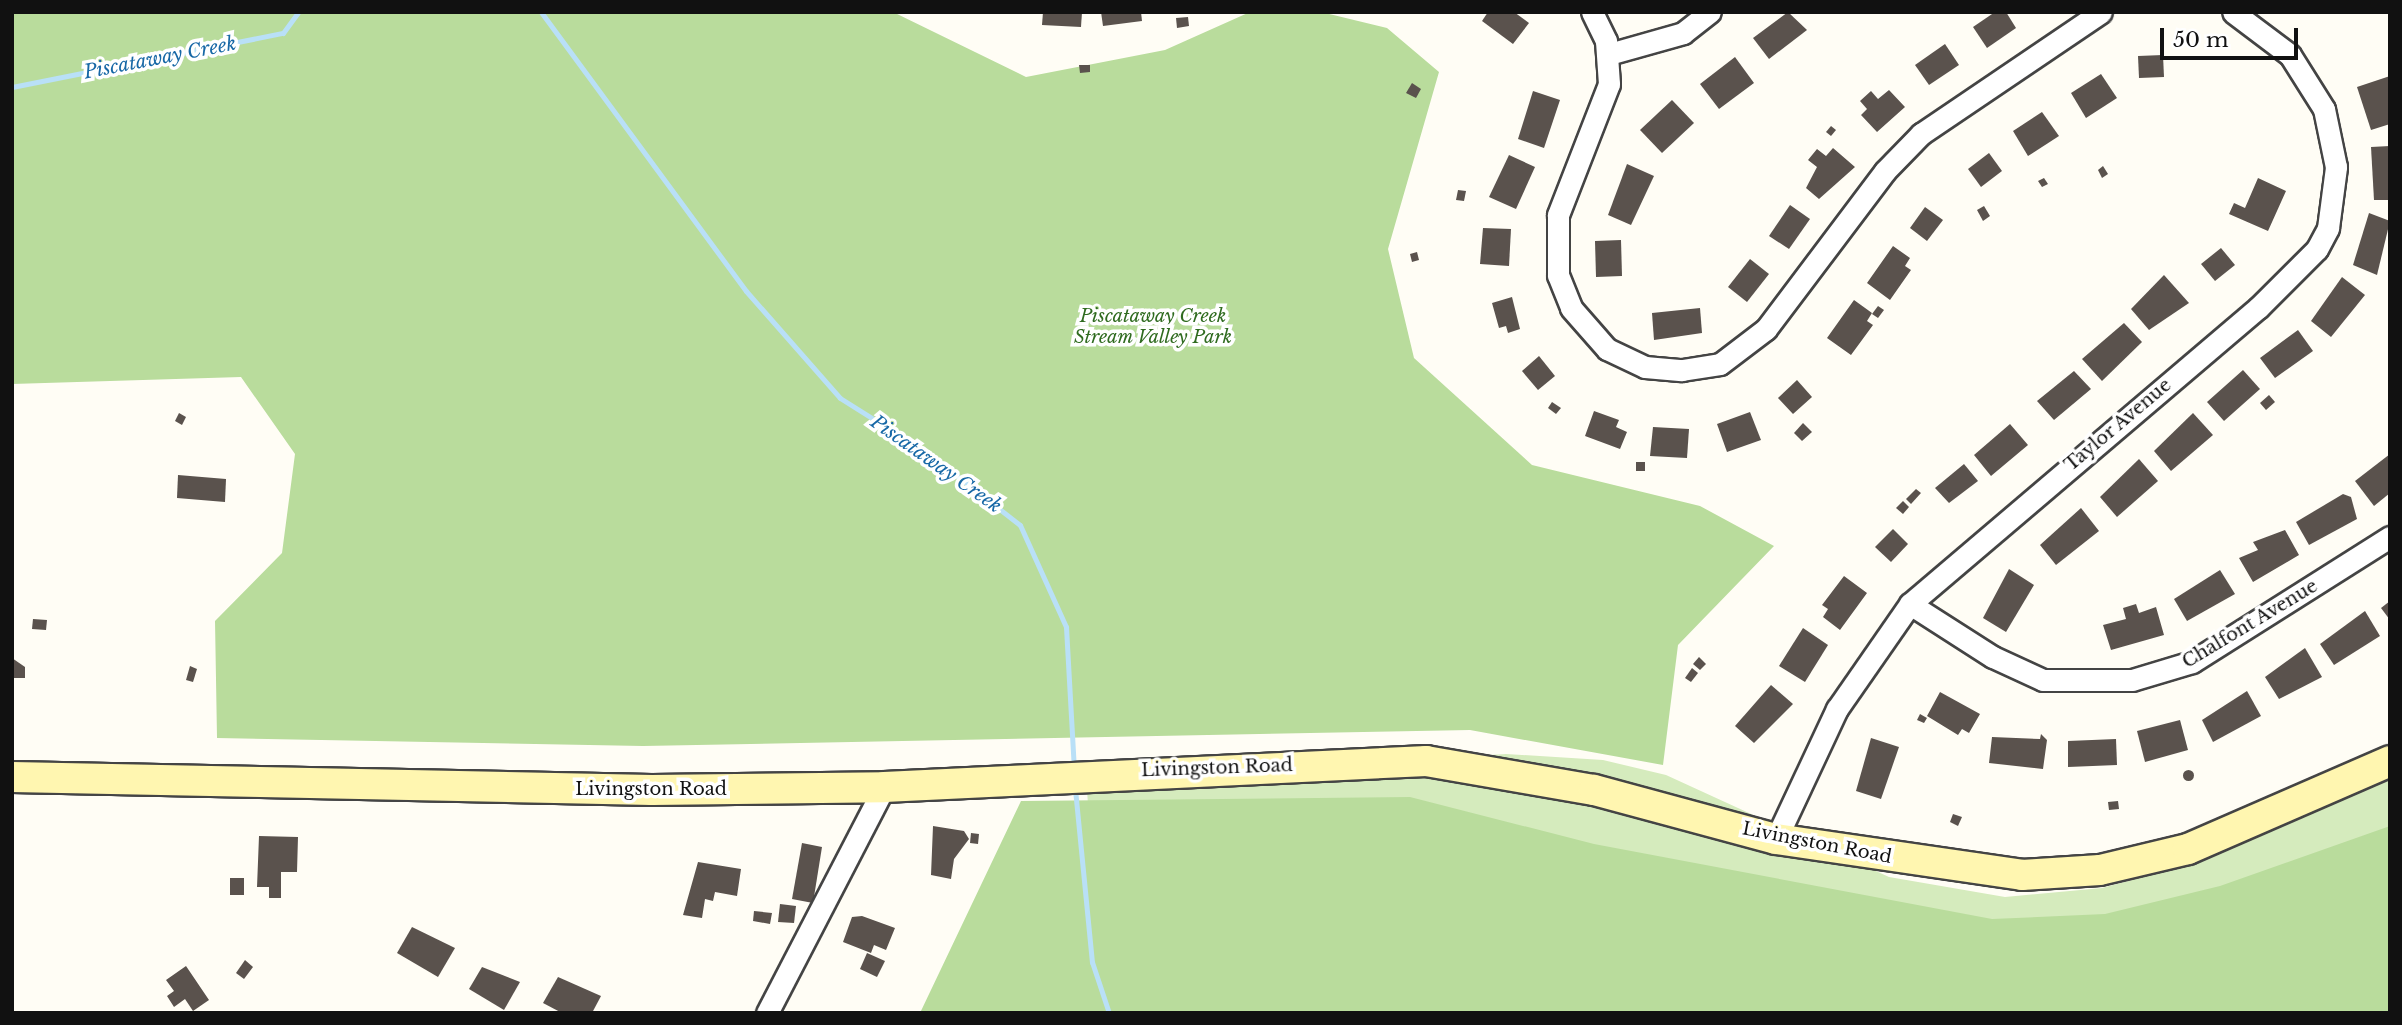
<!DOCTYPE html>
<style>
body{margin:0}
#map{position:relative;width:2402px;height:1025px;overflow:hidden;background:#fffdf5;font-family:"Libre Baskerville",serif}
div>[style]{position:absolute}
.green>*{inset:0;background:#d5ebbd}
.forest>*{inset:0;background:#b9dc9c}
.stream>*{height:5px;margin:-2.5px;padding:0 2.5px;transform-origin:2.5px;border-radius:2.5px;background:#b9e0f7}
.building>*{inset:0;background:#5a524d}
.round{border-radius:50%}
.roads{filter:drop-shadow(2px 0 #444) drop-shadow(-2px 0 #444) drop-shadow(0 2px #444) drop-shadow(0 -2px #444)}
.street>*{height:21px;margin:-10.5px;padding:0 10.5px;transform-origin:10.5px;border-radius:10.5px;background:#fff}
.secondary>*{height:30px;margin:-15px;padding:0 15px;transform-origin:15px;border-radius:15px;background:#fff6b0}
span{translate:-50% -50%;white-space:nowrap;text-align:center;line-height:1.15;-webkit-text-stroke:7px #fff;paint-order:stroke}
.park-label{font-size:18px;color:#2f6b1f;font-style:italic}
.street-label{font-size:18px;color:#111}
.water-label{font-size:19px;color:#1768a6;font-style:italic}
.frame{position:absolute;inset:0;border:14px solid #111;pointer-events:none}
.scale{position:absolute;left:2160px;top:28px;width:138px;height:32px;box-sizing:border-box;border:4px solid #111;border-top:0;padding-left:9px;font-size:21px;line-height:24px;white-space:nowrap;color:#111;-webkit-text-stroke:5px #fff;paint-order:stroke}
</style>
<div id="map">
<div class="green">
<i style="clip-path:polygon(1506px 754px,1603px 760px,1666px 775px,1889px 877px,2005px 897px,2102px 888px,2195px 863px,2390px 772px,2390px 1013px,1097px 938px,1087px 790px,1247px 769px)"></i>
</div>
<div class="forest">
<i style="clip-path:polygon(12px 12px,893px 12px,1026px 77px,1165px 50px,1250px 12px,1321px 12px,1387px 28px,1439px 72px,1388px 249px,1414px 358px,1532px 465px,1700px 506px,1774px 546px,1678px 645px,1663px 765px,1470px 730px,643px 746px,217px 738px,215px 621px,282px 553px,295px 454px,241px 377px,12px 384px)"></i>
<i style="clip-path:polygon(1410px 797px,1594px 844px,1992px 919px,2105px 914px,2220px 886px,2390px 826px,2390px 1013px,920px 1013px,1021px 801px)"></i>
</div>
<div class="stream">
<i style="left:541px;top:12px;width:346px;rotate:53.7deg"></i>
<i style="left:746px;top:291px;width:142px;rotate:48.7deg"></i>
<i style="left:840px;top:398px;width:105px;rotate:32.2deg"></i>
<i style="left:929px;top:454px;width:115px;rotate:38deg"></i>
<i style="left:1020px;top:525px;width:112px;rotate:65.7deg"></i>
<i style="left:1066px;top:627px;width:141px;rotate:86.8deg"></i>
<i style="left:12px;top:87px;width:276px;rotate:-11.3deg"></i>
<i style="left:283px;top:33px;width:26px;rotate:-54deg"></i>
<i style="left:1075px;top:789px;width:174px;rotate:84.4deg"></i>
<i style="left:1092px;top:962px;width:54px;rotate:71.6deg"></i>
</div>
<div class="building">
<i style="clip-path:polygon(1043px 12px,1082px 12px,1081px 27px,1042px 25px)"></i>
<i style="clip-path:polygon(1101px 12px,1141px 12px,1142px 21px,1103px 26px)"></i>
<i style="clip-path:polygon(1488px 12px,1514px 12px,1529px 23px,1513px 44px,1482px 21px)"></i>
<i style="clip-path:polygon(1788px 12px,1807px 30px,1769px 59px,1753px 38px)"></i>
<i style="clip-path:polygon(1995px 12px,2006px 12px,2016px 28px,1987px 48px,1973px 27px)"></i>
<i style="clip-path:polygon(1188px 17px,1189px 26px,1177px 28px,1176px 18px)"></i>
<i style="clip-path:polygon(1945px 44px,1959px 65px,1929px 85px,1915px 65px)"></i>
<i style="clip-path:polygon(2163px 55px,2164px 77px,2139px 78px,2138px 56px)"></i>
<i style="clip-path:polygon(1735px 57px,1754px 83px,1719px 109px,1700px 84px)"></i>
<i style="clip-path:polygon(1079px 65px,1090px 65px,1090px 72px,1080px 73px)"></i>
<i style="clip-path:polygon(2101px 74px,2117px 98px,2086px 118px,2071px 93px)"></i>
<i style="clip-path:polygon(2390px 76px,2390px 124px,2371px 130px,2357px 87px)"></i>
<i style="clip-path:polygon(1412px 83px,1421px 89px,1416px 98px,1406px 93px)"></i>
<i style="clip-path:polygon(1889px 90px,1905px 107px,1877px 132px,1861px 115px,1867px 109px,1860px 101px,1871px 91px,1878px 99px)"></i>
<i style="clip-path:polygon(1533px 91px,1560px 100px,1544px 148px,1518px 139px)"></i>
<i style="clip-path:polygon(1672px 100px,1694px 123px,1662px 153px,1640px 130px)"></i>
<i style="clip-path:polygon(2042px 112px,2059px 136px,2028px 156px,2013px 131px)"></i>
<i style="clip-path:polygon(1831px 126px,1836px 130px,1831px 136px,1826px 132px)"></i>
<i style="clip-path:polygon(2390px 146px,2390px 200px,2374px 200px,2371px 147px)"></i>
<i style="clip-path:polygon(1833px 148px,1855px 167px,1819px 199px,1806px 188px,1817px 167px,1808px 160px,1817px 149px,1826px 156px)"></i>
<i style="clip-path:polygon(1989px 153px,2002px 171px,1981px 187px,1968px 169px)"></i>
<i style="clip-path:polygon(1509px 155px,1535px 167px,1516px 209px,1489px 197px)"></i>
<i style="clip-path:polygon(1627px 164px,1654px 176px,1631px 225px,1608px 215px)"></i>
<i style="clip-path:polygon(2103px 166px,2108px 174px,2102px 178px,2098px 170px)"></i>
<i style="clip-path:polygon(2044px 178px,2048px 184px,2042px 187px,2038px 181px)"></i>
<i style="clip-path:polygon(2258px 178px,2286px 191px,2268px 231px,2229px 214px,2234px 203px,2245px 208px)"></i>
<i style="clip-path:polygon(1458px 190px,1466px 191px,1464px 201px,1456px 200px)"></i>
<i style="clip-path:polygon(1790px 205px,1810px 219px,1789px 249px,1769px 236px)"></i>
<i style="clip-path:polygon(1984px 206px,1990px 216px,1983px 221px,1977px 210px)"></i>
<i style="clip-path:polygon(1925px 207px,1943px 220px,1927px 241px,1910px 228px)"></i>
<i style="clip-path:polygon(2369px 213px,2390px 221px,2377px 275px,2353px 265px)"></i>
<i style="clip-path:polygon(1483px 228px,1511px 229px,1509px 266px,1480px 264px)"></i>
<i style="clip-path:polygon(1621px 240px,1622px 276px,1596px 277px,1595px 241px)"></i>
<i style="clip-path:polygon(1893px 246px,1910px 258px,1905px 266px,1911px 270px,1890px 300px,1867px 283px)"></i>
<i style="clip-path:polygon(2221px 248px,2235px 265px,2215px 281px,2201px 264px)"></i>
<i style="clip-path:polygon(1417px 252px,1419px 260px,1412px 262px,1410px 254px)"></i>
<i style="clip-path:polygon(1750px 259px,1769px 274px,1747px 302px,1728px 287px)"></i>
<i style="clip-path:polygon(2164px 275px,2189px 303px,2149px 330px,2131px 309px)"></i>
<i style="clip-path:polygon(2342px 277px,2365px 295px,2331px 337px,2311px 321px)"></i>
<i style="clip-path:polygon(1512px 297px,1520px 329px,1508px 333px,1506px 326px,1499px 328px,1492px 303px)"></i>
<i style="clip-path:polygon(1854px 300px,1872px 313px,1867px 321px,1873px 325px,1851px 355px,1827px 338px)"></i>
<i style="clip-path:polygon(1878px 306px,1884px 310px,1878px 318px,1872px 314px)"></i>
<i style="clip-path:polygon(1700px 308px,1702px 333px,1654px 340px,1652px 313px)"></i>
<i style="clip-path:polygon(2124px 323px,2142px 342px,2102px 381px,2082px 359px)"></i>
<i style="clip-path:polygon(2298px 330px,2313px 351px,2275px 378px,2260px 358px)"></i>
<i style="clip-path:polygon(1539px 356px,1555px 376px,1538px 390px,1522px 371px)"></i>
<i style="clip-path:polygon(2243px 370px,2260px 389px,2224px 421px,2207px 402px)"></i>
<i style="clip-path:polygon(2074px 371px,2091px 389px,2054px 420px,2037px 401px)"></i>
<i style="clip-path:polygon(1797px 380px,1812px 397px,1793px 414px,1778px 398px)"></i>
<i style="clip-path:polygon(2269px 395px,2275px 402px,2266px 410px,2260px 403px)"></i>
<i style="clip-path:polygon(1552px 402px,1561px 408px,1556px 414px,1548px 408px)"></i>
<i style="clip-path:polygon(1594px 411px,1619px 420px,1616px 427px,1627px 432px,1620px 449px,1585px 436px)"></i>
<i style="clip-path:polygon(1750px 412px,1761px 440px,1727px 452px,1717px 424px)"></i>
<i style="clip-path:polygon(179px 413px,186px 417px,182px 425px,175px 421px)"></i>
<i style="clip-path:polygon(2193px 413px,2213px 435px,2171px 471px,2154px 451px)"></i>
<i style="clip-path:polygon(1803px 423px,1812px 432px,1802px 441px,1794px 433px)"></i>
<i style="clip-path:polygon(2010px 424px,2028px 445px,1991px 476px,1974px 455px)"></i>
<i style="clip-path:polygon(1653px 427px,1689px 429px,1687px 458px,1650px 456px)"></i>
<i style="clip-path:polygon(2390px 454px,2390px 493px,2374px 506px,2355px 481px)"></i>
<i style="clip-path:polygon(2139px 459px,2158px 481px,2117px 517px,2100px 497px)"></i>
<i style="clip-path:polygon(1636px 462px,1645px 462px,1645px 471px,1636px 471px)"></i>
<i style="clip-path:polygon(1964px 464px,1978px 481px,1949px 503px,1935px 488px)"></i>
<i style="clip-path:polygon(178px 475px,226px 479px,225px 502px,177px 498px)"></i>
<i style="clip-path:polygon(1916px 489px,1921px 493px,1911px 504px,1906px 499px)"></i>
<i style="clip-path:polygon(2343px 494px,2351px 497px,2357px 519px,2309px 545px,2296px 522px)"></i>
<i style="clip-path:polygon(1903px 501px,1909px 507px,1903px 514px,1896px 508px)"></i>
<i style="clip-path:polygon(2081px 508px,2099px 531px,2056px 565px,2040px 545px)"></i>
<i style="clip-path:polygon(1893px 529px,1908px 544px,1891px 562px,1875px 547px)"></i>
<i style="clip-path:polygon(2285px 530px,2299px 555px,2253px 582px,2239px 558px,2258px 550px,2253px 542px)"></i>
<i style="clip-path:polygon(2009px 569px,2034px 585px,2006px 632px,1983px 618px)"></i>
<i style="clip-path:polygon(2220px 570px,2235px 594px,2187px 621px,2174px 599px)"></i>
<i style="clip-path:polygon(1844px 576px,1867px 593px,1840px 630px,1823px 617px,1828px 609px,1822px 605px)"></i>
<i style="clip-path:polygon(2390px 601px,2390px 620px,2381px 608px)"></i>
<i style="clip-path:polygon(2136px 604px,2139px 613px,2156px 607px,2164px 635px,2111px 650px,2103px 625px,2126px 619px,2123px 608px)"></i>
<i style="clip-path:polygon(2365px 611px,2380px 636px,2334px 665px,2320px 644px)"></i>
<i style="clip-path:polygon(33px 619px,47px 620px,46px 630px,32px 629px)"></i>
<i style="clip-path:polygon(1803px 628px,1828px 645px,1805px 682px,1779px 666px)"></i>
<i style="clip-path:polygon(2305px 648px,2322px 677px,2279px 699px,2265px 677px)"></i>
<i style="clip-path:polygon(1699px 657px,1706px 664px,1700px 670px,1693px 664px)"></i>
<i style="clip-path:polygon(12px 658px,25px 667px,25px 678px,12px 678px)"></i>
<i style="clip-path:polygon(190px 666px,197px 669px,193px 682px,186px 680px)"></i>
<i style="clip-path:polygon(1692px 668px,1698px 673px,1691px 682px,1685px 678px)"></i>
<i style="clip-path:polygon(1771px 685px,1793px 704px,1754px 743px,1735px 726px)"></i>
<i style="clip-path:polygon(2247px 691px,2261px 716px,2213px 742px,2202px 720px)"></i>
<i style="clip-path:polygon(1940px 692px,1980px 714px,1969px 733px,1962px 729px,1958px 735px,1927px 716px)"></i>
<i style="clip-path:polygon(1920px 714px,1927px 718px,1924px 723px,1917px 720px)"></i>
<i style="clip-path:polygon(2180px 720px,2188px 750px,2145px 762px,2137px 731px)"></i>
<i style="clip-path:polygon(2041px 734px,2047px 740px,2043px 769px,1989px 763px,1992px 737px,2040px 739px)"></i>
<i style="clip-path:polygon(1871px 738px,1899px 747px,1881px 799px,1856px 791px)"></i>
<i style="clip-path:polygon(2116px 739px,2117px 765px,2068px 767px,2068px 741px)"></i>
<i class="round" style="left:2182.5px;top:769.5px;width:11px;height:11px"></i>
<i style="clip-path:polygon(2118px 801px,2119px 809px,2109px 810px,2108px 802px)"></i>
<i style="clip-path:polygon(1953px 814px,1962px 817px,1958px 826px,1950px 822px)"></i>
<i style="clip-path:polygon(933px 826px,964px 831px,969px 839px,954px 859px,951px 879px,931px 875px)"></i>
<i style="clip-path:polygon(971px 833px,979px 834px,978px 844px,970px 843px)"></i>
<i style="clip-path:polygon(259px 836px,298px 837px,297px 872px,281px 872px,281px 898px,269px 898px,269px 887px,257px 887px)"></i>
<i style="clip-path:polygon(802px 843px,822px 847px,813px 903px,792px 899px)"></i>
<i style="clip-path:polygon(698px 862px,741px 869px,737px 896px,715px 892px,713px 901px,705px 899px,702px 918px,683px 915px)"></i>
<i style="clip-path:polygon(230px 878px,244px 878px,244px 895px,230px 895px)"></i>
<i style="clip-path:polygon(780px 904px,796px 906px,794px 923px,778px 922px)"></i>
<i style="clip-path:polygon(754px 911px,772px 913px,770px 924px,753px 921px)"></i>
<i style="clip-path:polygon(862px 916px,895px 928px,886px 950px,874px 945px,871px 953px,843px 942px,852px 917px)"></i>
<i style="clip-path:polygon(412px 927px,455px 948px,438px 977px,397px 953px)"></i>
<i style="clip-path:polygon(867px 953px,885px 961px,877px 977px,860px 969px)"></i>
<i style="clip-path:polygon(245px 960px,253px 967px,244px 979px,236px 973px)"></i>
<i style="clip-path:polygon(186px 966px,209px 1000px,193px 1011px,185px 999px,174px 1007px,167px 996px,174px 991px,166px 980px)"></i>
<i style="clip-path:polygon(482px 967px,520px 982px,504px 1010px,469px 989px)"></i>
<i style="clip-path:polygon(558px 977px,601px 996px,592px 1013px,562px 1013px,543px 1003px)"></i>
</div>
<div class="roads">
<div class="street">
<i style="left:1592px;top:12px;width:32px;rotate:64deg"></i>
<i style="left:1606px;top:41px;width:43px;rotate:86deg"></i>
<i style="left:1609px;top:84px;width:141px;rotate:111.3deg"></i>
<i style="left:1558px;top:215px;width:60px;rotate:90deg"></i>
<i style="left:1558px;top:275px;width:35px;rotate:68deg"></i>
<i style="left:1571px;top:308px;width:55px;rotate:48.7deg"></i>
<i style="left:1607px;top:349px;width:42px;rotate:25.3deg"></i>
<i style="left:1645px;top:367px;width:37px;rotate:5deg"></i>
<i style="left:1682px;top:370px;width:38px;rotate:-9deg"></i>
<i style="left:1720px;top:364px;width:58px;rotate:-37.3deg"></i>
<i style="left:1766px;top:329px;width:198px;rotate:-53deg"></i>
<i style="left:1885px;top:171px;width:52px;rotate:-45.8deg"></i>
<i style="left:1921px;top:134px;width:217px;rotate:-34.1deg"></i>
<i style="left:1609px;top:54px;width:77px;rotate:-15.8deg"></i>
<i style="left:1683px;top:33px;width:34px;rotate:-38deg"></i>
<i style="left:1910px;top:604px;width:98px;rotate:32.6deg"></i>
<i style="left:1993px;top:657px;width:55px;rotate:24.7deg"></i>
<i style="left:2043px;top:680px;width:89px"></i>
<i style="left:2132px;top:680px;width:63px;rotate:-16.7deg"></i>
<i style="left:2192px;top:662px;width:234px;rotate:-32.3deg"></i>
<i style="left:1776px;top:839px;width:144px;rotate:-64.9deg"></i>
<i style="left:1837px;top:709px;width:128px;rotate:-55.2deg"></i>
<i style="left:1910px;top:604px;width:457px;rotate:-40.4deg"></i>
<i style="left:2258px;top:308px;width:83px;rotate:-45deg"></i>
<i style="left:2317px;top:249px;width:24px;rotate:-62deg"></i>
<i style="left:2328px;top:228px;width:62px;rotate:-82.5deg"></i>
<i style="left:2336px;top:167px;width:59px;rotate:-101.7deg"></i>
<i style="left:2324px;top:109px;width:64px;rotate:-122.2deg"></i>
<i style="left:2290px;top:55px;width:71px;rotate:-143deg"></i>
<i style="left:767px;top:1013px;width:254px;rotate:-62.6deg"></i>
</div>
<div class="secondary">
<i style="left:12px;top:777px;width:640px;rotate:1.16deg"></i>
<i style="left:652px;top:790px;width:232px;rotate:-0.7deg"></i>
<i style="left:884px;top:787px;width:543px;rotate:-2.75deg"></i>
<i style="left:1426px;top:761px;width:170px;rotate:9.8deg"></i>
<i style="left:1594px;top:790px;width:188px;rotate:15.1deg"></i>
<i style="left:1776px;top:839px;width:249px;rotate:8.3deg"></i>
<i style="left:2022px;top:875px;width:78px;rotate:-3.7deg"></i>
<i style="left:2100px;top:870px;width:90px;rotate:-13.4deg"></i>
<i style="left:2188px;top:849px;width:220px;rotate:-23.5deg"></i>
</div>
</div>
<div class="park-label">
<span style="left:1153px;top:327px">Piscataway Creek<br>Stream Valley Park</span>
</div>
<div class="street-label">
<span style="left:2118px;top:425px;rotate:-40deg">Taylor Avenue</span>
<span style="left:2250px;top:624px;rotate:-31deg">Chalfont Avenue</span>
<span style="left:1217px;top:768px;rotate:-2deg">Livingston Road</span>
<span style="left:651px;top:789px">Livingston Road</span>
<span style="left:1817px;top:843px;rotate:11deg">Livingston Road</span>
</div>
<div class="water-label">
<span style="left:160px;top:58px;rotate:-11deg">Piscataway Creek</span>
<span style="left:936px;top:464px;rotate:35deg">Piscataway Creek</span>
</div>
<div class="frame"></div>
<div class="scale">50 m</div>
</div>
